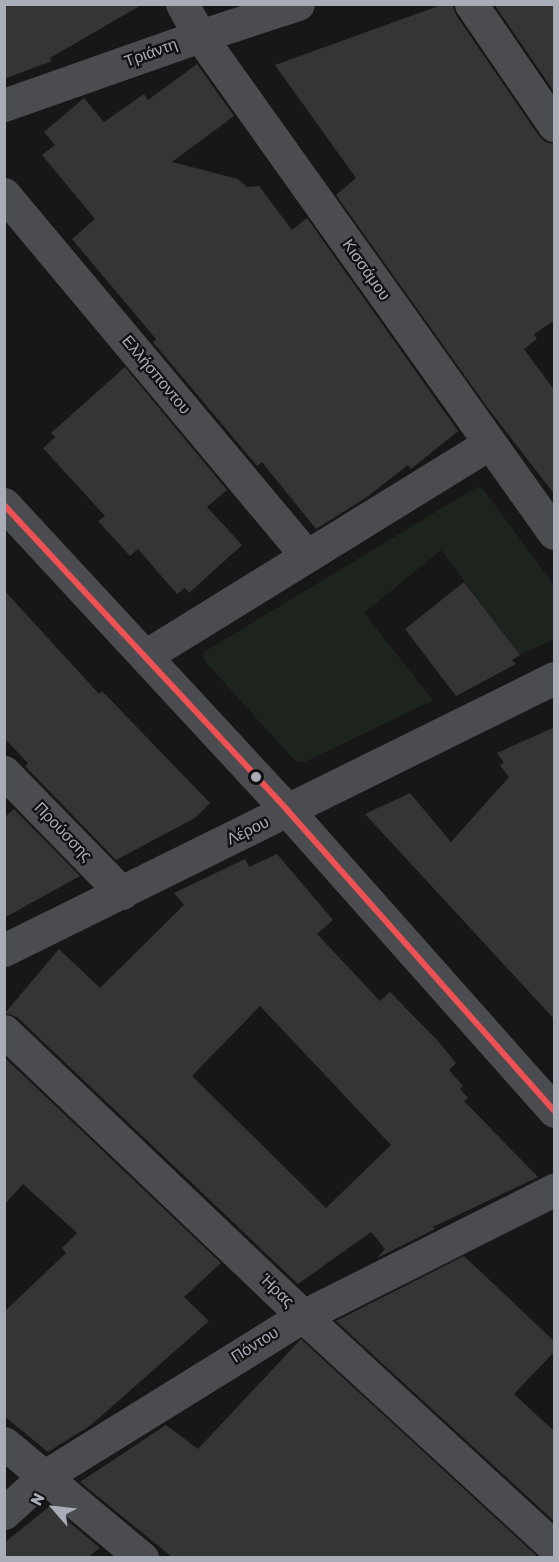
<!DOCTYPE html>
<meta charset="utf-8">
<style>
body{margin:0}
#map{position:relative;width:559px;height:1562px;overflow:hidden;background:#171717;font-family:Rubik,sans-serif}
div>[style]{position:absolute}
.green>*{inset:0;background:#1d241e}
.building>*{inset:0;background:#353536}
.minor>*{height:33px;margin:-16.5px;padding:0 16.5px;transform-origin:16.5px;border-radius:16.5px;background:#4b4c50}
.bus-1>*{height:6px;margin:-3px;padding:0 3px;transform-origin:3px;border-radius:3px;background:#ed5154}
.dots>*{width:16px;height:16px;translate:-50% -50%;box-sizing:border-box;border:3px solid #111113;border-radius:50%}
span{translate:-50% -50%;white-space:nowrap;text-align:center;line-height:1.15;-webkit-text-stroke:4.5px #111113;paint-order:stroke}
.street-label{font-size:16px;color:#a8adb8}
.frame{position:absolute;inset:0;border:6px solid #a8adb8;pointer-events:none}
.north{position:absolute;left:24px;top:1478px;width:60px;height:60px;-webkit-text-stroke:4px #111113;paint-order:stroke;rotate:298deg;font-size:16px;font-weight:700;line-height:24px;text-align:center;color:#a8adb8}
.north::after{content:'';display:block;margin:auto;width:21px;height:27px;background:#a8adb8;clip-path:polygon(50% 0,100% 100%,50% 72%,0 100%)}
</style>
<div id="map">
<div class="green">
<i style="clip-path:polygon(477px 487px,483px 489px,554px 585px,554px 639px,520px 655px,441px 550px,364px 613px,433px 700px,305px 762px,295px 761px,204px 660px,204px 652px)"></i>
</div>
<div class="building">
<i style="clip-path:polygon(4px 4px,143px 4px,50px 58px,52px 61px,4px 79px)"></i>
<i style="clip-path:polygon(444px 4px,452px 4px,456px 15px,539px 136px,545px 142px,555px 144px,555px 320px,534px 334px,537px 339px,524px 349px,555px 391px,555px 495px,487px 407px,336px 195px,356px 178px,275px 65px)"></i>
<i style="clip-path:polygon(494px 4px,555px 4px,555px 93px)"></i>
<i style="clip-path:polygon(197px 64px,234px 116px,172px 162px,238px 179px,247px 187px,259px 186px,292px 230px,307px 218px,458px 431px,411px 469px,408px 465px,367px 497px,316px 529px,262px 462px,257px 466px,153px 342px,156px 339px,72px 239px,95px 219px,42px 155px,55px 145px,44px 132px,84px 98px,104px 122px,144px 94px,148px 100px)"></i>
<i style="clip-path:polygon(125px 367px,227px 490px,207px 507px,242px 545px,189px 593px,185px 588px,177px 594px,138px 549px,130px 556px,98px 521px,105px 516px,43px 448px,55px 437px,51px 433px)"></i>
<i style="clip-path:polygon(464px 582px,520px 655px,512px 660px,516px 664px,456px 696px,405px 629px)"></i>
<i style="clip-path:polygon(4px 590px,99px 694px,102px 691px,210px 803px,195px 818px,116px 860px,25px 766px,28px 763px,4px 738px)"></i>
<i style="clip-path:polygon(555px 727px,555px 1020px,365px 814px,410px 793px,451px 842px,509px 777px,500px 765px,504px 763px,497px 753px)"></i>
<i style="clip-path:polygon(14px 809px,80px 876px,4px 918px,4px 818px)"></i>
<i style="clip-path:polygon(evenodd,277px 854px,333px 920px,317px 934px,380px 1001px,390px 992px,438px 1041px,456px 1063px,449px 1070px,463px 1086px,460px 1089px,468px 1098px,464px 1101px,538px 1177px,433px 1227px,435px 1229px,377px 1258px,385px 1249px,371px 1232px,298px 1284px,17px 1017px,5px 1013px,59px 949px,100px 988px,184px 905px,174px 893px,245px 859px,249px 867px,277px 854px,260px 1006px,391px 1145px,326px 1208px,192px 1076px,260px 1006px)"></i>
<i style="clip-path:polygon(4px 1057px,221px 1263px,184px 1297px,209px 1321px,91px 1425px,48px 1452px,4px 1416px,4px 1312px,66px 1253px,62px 1248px,77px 1233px,23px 1184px,4px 1205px)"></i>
<i style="clip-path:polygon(464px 1256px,555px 1342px,555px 1351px,514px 1394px,555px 1432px,555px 1522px,336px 1321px)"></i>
<i style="clip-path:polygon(301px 1339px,538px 1557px,172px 1557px,80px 1482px,166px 1425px,198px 1449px)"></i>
<i style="clip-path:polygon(50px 1506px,100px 1548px,88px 1557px,4px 1557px,4px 1543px)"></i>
</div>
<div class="minor">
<i style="left:182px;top:4px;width:37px;rotate:61deg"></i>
<i style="left:200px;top:36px;width:610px;rotate:54.54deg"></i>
<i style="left:471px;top:4px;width:147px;rotate:55.6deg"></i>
<i style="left:4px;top:105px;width:208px;rotate:-19.4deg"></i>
<i style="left:200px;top:36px;width:103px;rotate:-18.1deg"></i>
<i style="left:4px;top:194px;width:472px;rotate:50.1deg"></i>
<i style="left:4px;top:504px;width:418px;rotate:47.2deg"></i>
<i style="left:288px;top:811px;width:401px;rotate:48.4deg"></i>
<i style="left:145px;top:656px;width:405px;rotate:-31.7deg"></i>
<i style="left:4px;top:772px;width:169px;rotate:45.7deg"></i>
<i style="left:4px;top:950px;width:614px;rotate:-26.31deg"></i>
<i style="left:4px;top:1031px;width:413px;rotate:43.6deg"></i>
<i style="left:303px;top:1316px;width:341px;rotate:42.6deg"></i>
<i style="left:4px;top:1443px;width:180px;rotate:39.8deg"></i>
<i style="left:4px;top:1513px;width:55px;rotate:-42.1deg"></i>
<i style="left:45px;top:1476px;width:304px;rotate:-31.8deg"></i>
<i style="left:303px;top:1316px;width:281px;rotate:-26.7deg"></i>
</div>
<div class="bus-1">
<i style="left:4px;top:505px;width:417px;rotate:47.1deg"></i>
<i style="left:288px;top:811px;width:401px;rotate:48.4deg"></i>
</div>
<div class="dots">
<i style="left:256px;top:777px;background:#a8adb8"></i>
</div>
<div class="street-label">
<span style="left:151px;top:53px;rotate:-20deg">Τριάντη</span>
<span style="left:366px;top:270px;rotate:55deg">Κισσάμου</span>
<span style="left:156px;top:375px;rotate:50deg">Ελλήσποντου</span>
<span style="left:248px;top:831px;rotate:-26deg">Λέρου</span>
<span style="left:63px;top:832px;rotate:46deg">Προύσσης</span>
<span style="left:277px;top:1291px;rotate:44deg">Ήρας</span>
<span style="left:255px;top:1345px;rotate:-32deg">Πόντου</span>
</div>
<div class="frame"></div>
<div class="north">N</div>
</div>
